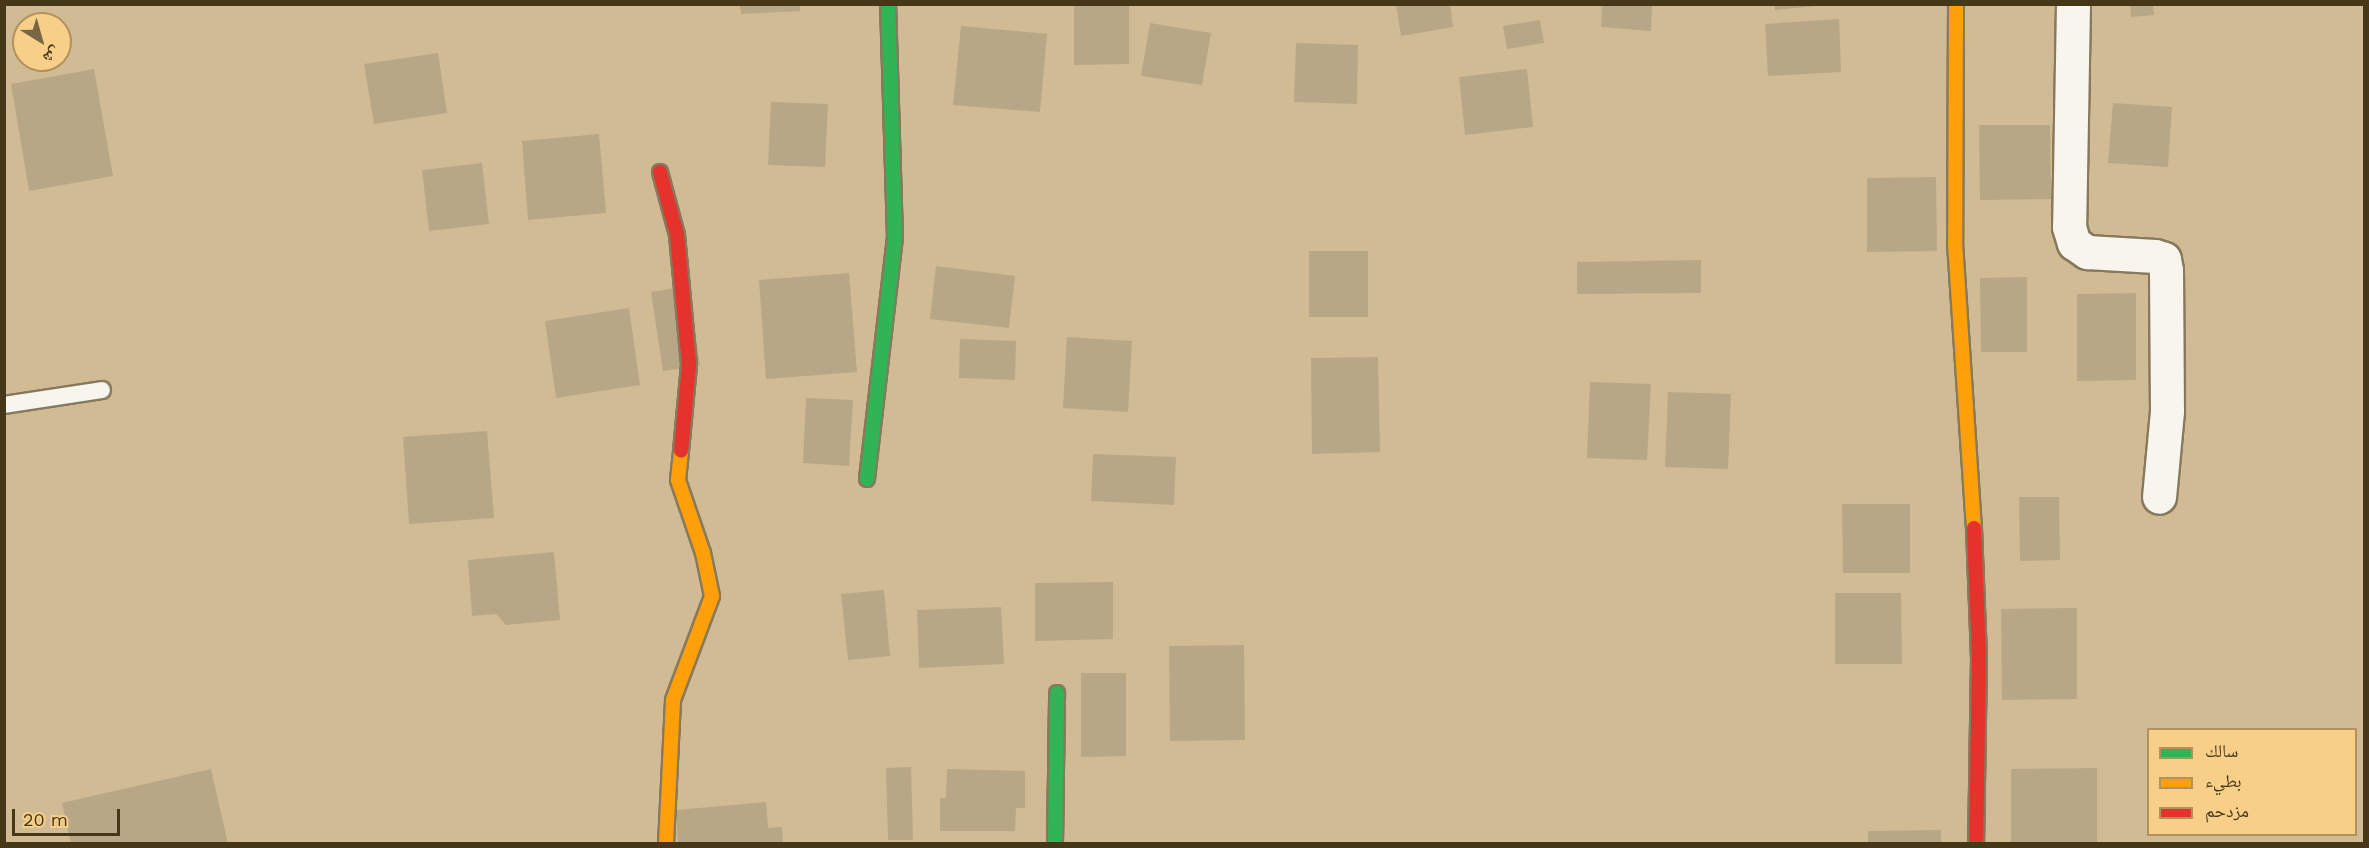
<!DOCTYPE html>
<meta charset="utf-8">
<style>
body{margin:0}
#map{position:relative;width:2369px;height:848px;overflow:hidden;background:#d0bb94;font-family:"Work Sans","Noto Naskh Arabic",sans-serif}
div>[style]{position:absolute}
.building>*{inset:0;background:#b8a786}
.roads{filter:drop-shadow(2px 0 #87795c) drop-shadow(-2px 0 #87795c) drop-shadow(0 2px #87795c) drop-shadow(0 -2px #87795c)}
.lane>*{height:16px;margin:-8px;padding:0 8px;transform-origin:8px;border-radius:8px;background:#f8f5ef}
.street>*{height:33px;margin:-16.5px;padding:0 16.5px;transform-origin:16.5px;border-radius:16.5px;background:#f8f5ef}
.fast>*{height:14px;margin:-7px;padding:0 7px;transform-origin:7px;border-radius:7px;background:#30b455}
.slow>*{height:14px;margin:-7px;padding:0 7px;transform-origin:7px;border-radius:7px;background:#ff9f0a}
.jam>*{height:14px;margin:-7px;padding:0 7px;transform-origin:7px;border-radius:7px;background:#e5322d}
span{translate:-50% -50%;white-space:nowrap;text-align:center;line-height:1.15;-webkit-text-stroke:6px #f7cf88;paint-order:stroke}
.frame{position:absolute;inset:0;border:6px solid #473719;pointer-events:none}
.legend{position:absolute;left:2147px;top:728px;width:210px;height:108px;box-sizing:border-box;background:#f7cf88;border:2px solid #b1925c;margin:0;padding:8px 10px;list-style:none;font-size:18px;color:#473719}
.legend li{display:flex;align-items:center;gap:12px;height:30px}
.legend b{width:30px;border:2px solid #b1925c}
.north{position:absolute;left:12px;top:12px;width:60px;height:60px;box-sizing:border-box;background:#f7cf88;border:2px solid #b1925c;border-radius:50%;rotate:143deg;font-size:16px;font-weight:700;line-height:24px;text-align:center;color:#473719}
.north::after{content:'';display:block;margin:auto;width:21px;height:27px;background:#776544;clip-path:polygon(50% 0,100% 100%,50% 72%,0 100%)}
.scale{position:absolute;left:12px;top:809px;width:108px;height:27px;box-sizing:border-box;border:3px solid #473719;border-top:0;padding-left:8px;font-size:18px;line-height:21px;white-space:nowrap;color:#473719;-webkit-text-stroke:4px #f7cf88;paint-order:stroke}
</style>
<div id="map">
<div class="building">
<i style="clip-path:polygon(740px 4px,800px 4px,800px 11px,741px 14px)"></i>
<i style="clip-path:polygon(1074px 4px,1129px 4px,1129px 64px,1074px 65px)"></i>
<i style="clip-path:polygon(1396px 4px,1450px 4px,1453px 27px,1401px 36px)"></i>
<i style="clip-path:polygon(1602px 4px,1652px 4px,1651px 31px,1601px 27px)"></i>
<i style="clip-path:polygon(1775px 4px,1815px 4px,1815px 6px,1775px 10px)"></i>
<i style="clip-path:polygon(2130px 4px,2153px 4px,2154px 15px,2131px 17px)"></i>
<i style="clip-path:polygon(1839px 19px,1841px 72px,1768px 76px,1765px 24px)"></i>
<i style="clip-path:polygon(1540px 20px,1544px 43px,1507px 49px,1503px 26px)"></i>
<i style="clip-path:polygon(1150px 23px,1211px 33px,1202px 85px,1141px 76px)"></i>
<i style="clip-path:polygon(961px 26px,1047px 34px,1040px 112px,953px 105px)"></i>
<i style="clip-path:polygon(1296px 43px,1358px 45px,1357px 104px,1294px 102px)"></i>
<i style="clip-path:polygon(438px 53px,447px 113px,374px 124px,364px 64px)"></i>
<i style="clip-path:polygon(94px 69px,113px 176px,29px 191px,11px 84px)"></i>
<i style="clip-path:polygon(1527px 69px,1533px 127px,1465px 135px,1459px 77px)"></i>
<i style="clip-path:polygon(771px 102px,828px 104px,825px 167px,768px 165px)"></i>
<i style="clip-path:polygon(2113px 103px,2172px 107px,2168px 167px,2108px 163px)"></i>
<i style="clip-path:polygon(1979px 125px,2050px 125px,2051px 199px,1980px 200px)"></i>
<i style="clip-path:polygon(599px 134px,606px 213px,528px 220px,522px 141px)"></i>
<i style="clip-path:polygon(482px 163px,489px 224px,429px 231px,422px 170px)"></i>
<i style="clip-path:polygon(1936px 177px,1937px 251px,1867px 252px,1867px 178px)"></i>
<i style="clip-path:polygon(1309px 251px,1368px 251px,1368px 317px,1309px 317px)"></i>
<i style="clip-path:polygon(1701px 260px,1701px 293px,1577px 294px,1577px 262px)"></i>
<i style="clip-path:polygon(936px 266px,1015px 276px,1009px 328px,930px 319px)"></i>
<i style="clip-path:polygon(849px 273px,857px 372px,766px 379px,759px 280px)"></i>
<i style="clip-path:polygon(2027px 277px,2027px 352px,1981px 352px,1980px 278px)"></i>
<i style="clip-path:polygon(688px 286px,700px 366px,663px 371px,651px 292px)"></i>
<i style="clip-path:polygon(2136px 293px,2136px 380px,2077px 381px,2077px 294px)"></i>
<i style="clip-path:polygon(629px 308px,640px 385px,556px 398px,545px 321px)"></i>
<i style="clip-path:polygon(1067px 337px,1132px 341px,1128px 412px,1063px 408px)"></i>
<i style="clip-path:polygon(960px 339px,1016px 341px,1015px 380px,959px 378px)"></i>
<i style="clip-path:polygon(1378px 357px,1380px 452px,1312px 454px,1311px 358px)"></i>
<i style="clip-path:polygon(1590px 382px,1651px 384px,1647px 460px,1587px 458px)"></i>
<i style="clip-path:polygon(1668px 392px,1731px 394px,1728px 469px,1665px 467px)"></i>
<i style="clip-path:polygon(806px 398px,853px 400px,849px 466px,803px 463px)"></i>
<i style="clip-path:polygon(487px 431px,494px 518px,409px 524px,403px 437px)"></i>
<i style="clip-path:polygon(1093px 454px,1176px 457px,1174px 505px,1091px 501px)"></i>
<i style="clip-path:polygon(2019px 497px,2059px 497px,2060px 560px,2020px 561px)"></i>
<i style="clip-path:polygon(1842px 504px,1910px 504px,1910px 573px,1843px 573px)"></i>
<i style="clip-path:polygon(554px 552px,560px 620px,506px 625px,496px 614px,472px 616px,468px 560px)"></i>
<i style="clip-path:polygon(1113px 582px,1113px 639px,1035px 641px,1035px 583px)"></i>
<i style="clip-path:polygon(884px 590px,890px 656px,848px 660px,841px 594px)"></i>
<i style="clip-path:polygon(1835px 593px,1901px 593px,1902px 664px,1835px 664px)"></i>
<i style="clip-path:polygon(1001px 607px,1004px 664px,919px 668px,917px 610px)"></i>
<i style="clip-path:polygon(2077px 608px,2077px 699px,2002px 700px,2001px 609px)"></i>
<i style="clip-path:polygon(1244px 645px,1245px 740px,1170px 741px,1169px 646px)"></i>
<i style="clip-path:polygon(1081px 673px,1126px 673px,1126px 756px,1081px 757px)"></i>
<i style="clip-path:polygon(911px 767px,913px 840px,888px 840px,886px 768px)"></i>
<i style="clip-path:polygon(2097px 768px,2097px 842px,2011px 843px,2011px 769px)"></i>
<i style="clip-path:polygon(211px 769px,228px 844px,71px 844px,62px 803px)"></i>
<i style="clip-path:polygon(947px 769px,1025px 771px,1025px 808px,1016px 808px,1015px 831px,940px 831px,940px 798px,946px 798px)"></i>
<i style="clip-path:polygon(766px 802px,768px 828px,782px 827px,783px 844px,678px 844px,676px 810px)"></i>
<i style="clip-path:polygon(1941px 830px,1941px 844px,1868px 844px,1868px 831px)"></i>
</div>
<div class="roads">
<div class="lane">
<i style="left:4px;top:405px;width:99px;rotate:-8.7deg"></i>
</div>
<div class="street">
<i style="left:2073px;top:4px;width:223px;rotate:91deg"></i>
<i style="left:2069px;top:227px;width:17px;rotate:73deg"></i>
<i style="left:2074px;top:243px;width:16px;rotate:35deg"></i>
<i style="left:2087px;top:252px;width:68px;rotate:3.4deg"></i>
<i style="left:2155px;top:256px;width:9px;rotate:18deg"></i>
<i style="left:2164px;top:259px;width:11px;rotate:80deg"></i>
<i style="left:2166px;top:270px;width:141px;rotate:89.6deg"></i>
<i style="left:2167px;top:411px;width:86px;rotate:95.3deg"></i>
</div>
<div class="fast">
<i style="left:867px;top:479px;width:243px;rotate:-83.4deg"></i>
<i style="left:895px;top:238px;width:234px;rotate:-91.7deg"></i>
<i style="left:1055px;top:844px;width:151px;rotate:-89.2deg"></i>
</div>
<div class="slow">
<i style="left:1956px;top:4px;width:239px;rotate:90.2deg"></i>
<i style="left:1955px;top:243px;width:286px;rotate:86.2deg"></i>
<i style="left:666px;top:844px;width:144px;rotate:-87.2deg"></i>
<i style="left:673px;top:700px;width:111px;rotate:-69.4deg"></i>
<i style="left:712px;top:596px;width:44px;rotate:-101.8deg"></i>
<i style="left:703px;top:553px;width:77px;rotate:-108.9deg"></i>
<i style="left:678px;top:480px;width:29px;rotate:-84deg"></i>
</div>
<div class="jam">
<i style="left:660px;top:172px;width:65px;rotate:74.9deg"></i>
<i style="left:677px;top:235px;width:131px;rotate:84.7deg"></i>
<i style="left:689px;top:365px;width:86px;rotate:95.3deg"></i>
<i style="left:1974px;top:528px;width:130px;rotate:87.8deg"></i>
<i style="left:1979px;top:658px;width:186px;rotate:90.9deg"></i>
</div>
</div>
<div class="frame"></div>
<ul class="legend">
<li><b style="height:8px;background:#30b455"></b>سالك</li>
<li><b style="height:8px;background:#ff9f0a"></b>بطيء</li>
<li><b style="height:8px;background:#e5322d"></b>مزدحم</li>
</ul>
<div class="north">ش</div>
<div class="scale">20 m</div>
</div>
